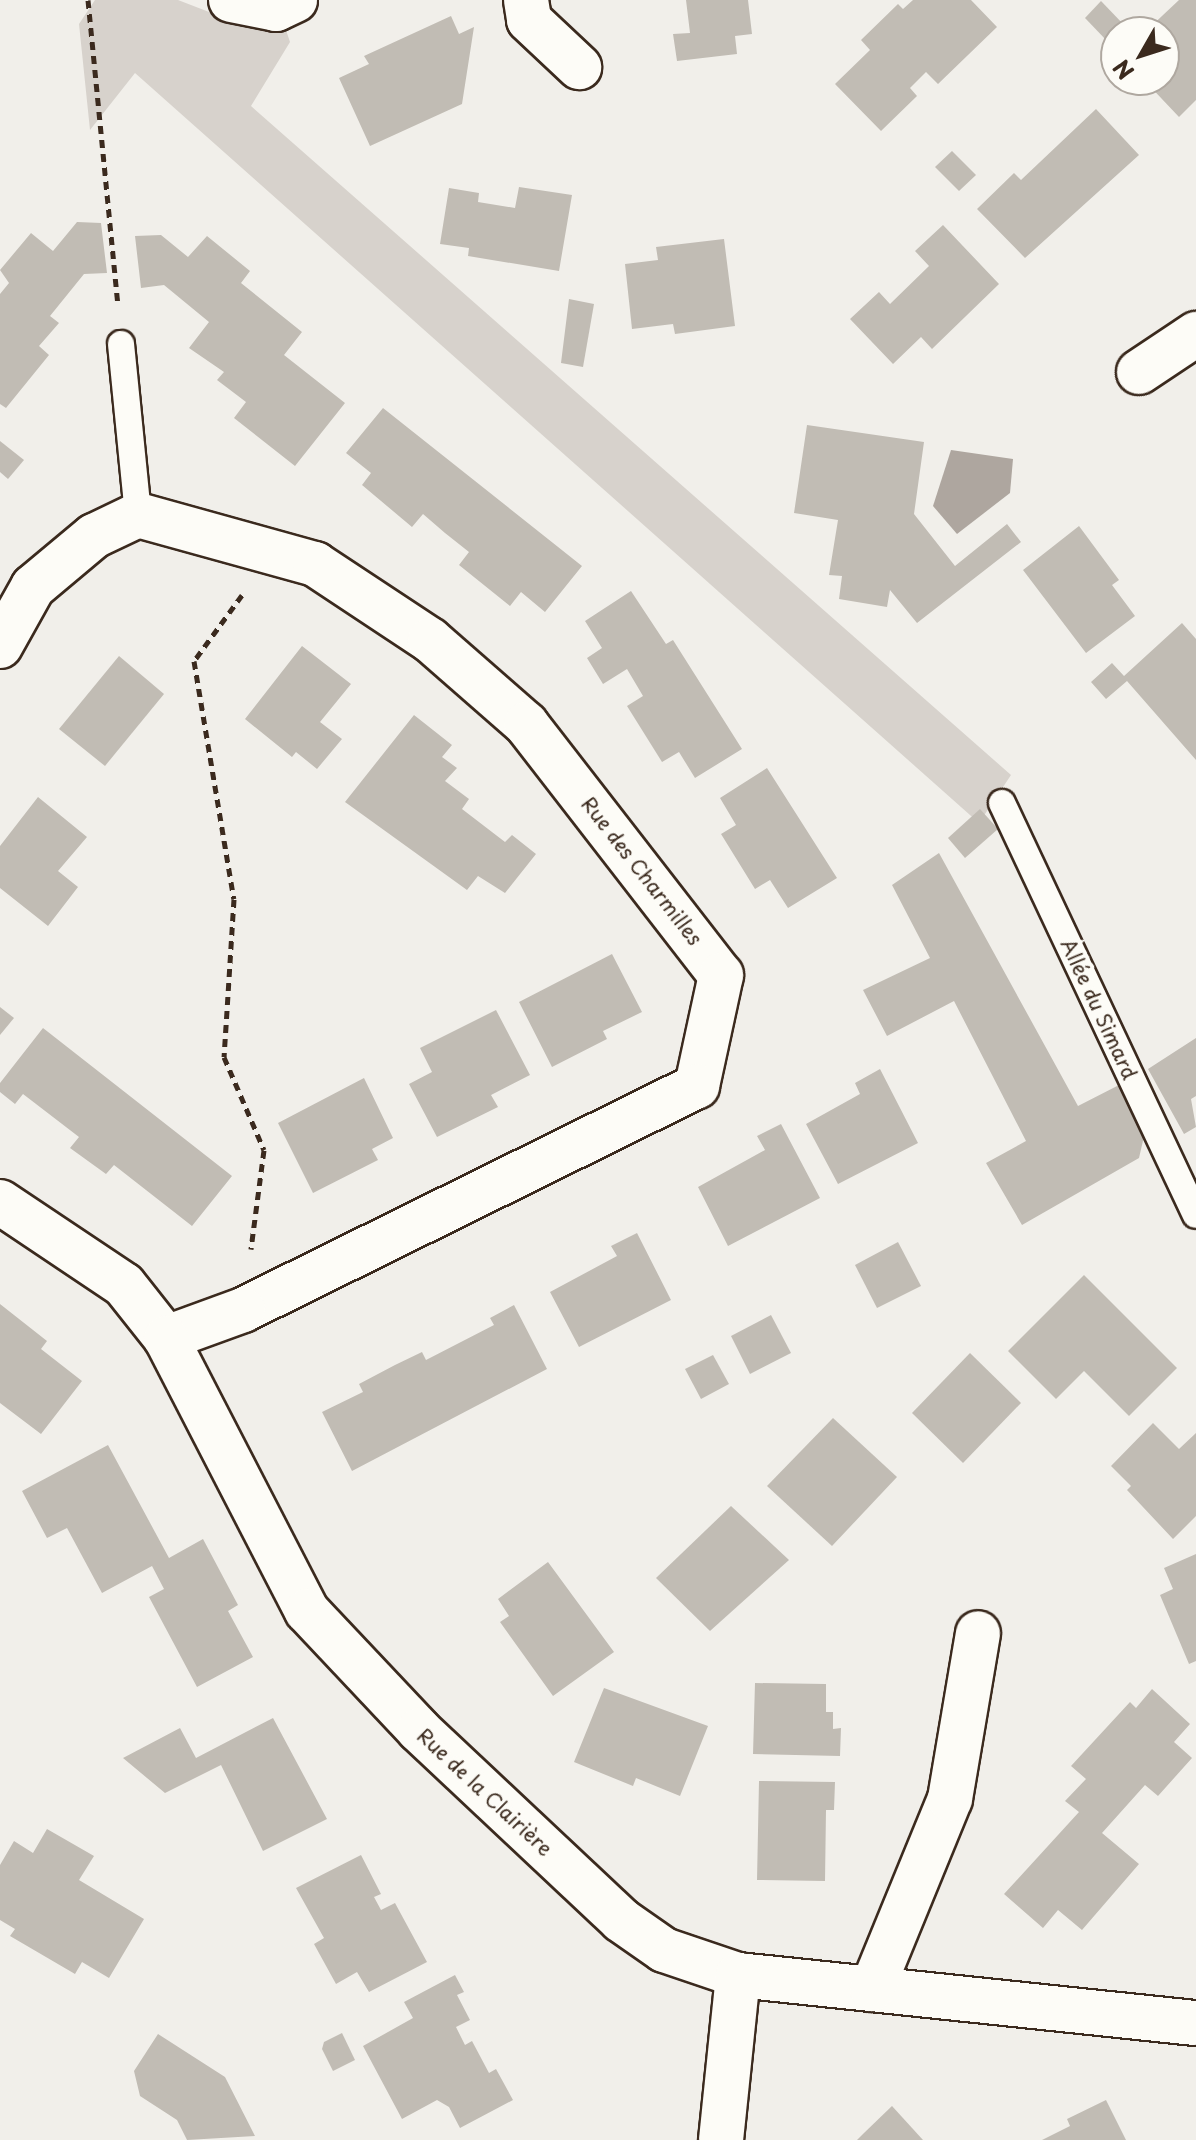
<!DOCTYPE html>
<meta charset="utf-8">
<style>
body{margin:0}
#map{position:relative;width:1196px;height:2140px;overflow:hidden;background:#f1efea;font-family:"Playpen Sans",sans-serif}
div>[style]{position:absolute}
.green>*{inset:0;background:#d7d2cc}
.water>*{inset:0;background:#aea69f}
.building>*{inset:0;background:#c1bcb4}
.path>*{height:5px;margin-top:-2.5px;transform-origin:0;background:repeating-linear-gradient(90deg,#3b2a1e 0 8px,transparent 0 14px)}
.roads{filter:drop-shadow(2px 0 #3b2a1e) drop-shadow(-2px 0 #3b2a1e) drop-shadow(0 2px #3b2a1e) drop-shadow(0 -2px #3b2a1e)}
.service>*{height:26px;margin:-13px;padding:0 13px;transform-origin:13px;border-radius:13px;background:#fdfcf7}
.minor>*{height:44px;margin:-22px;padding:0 22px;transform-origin:22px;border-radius:22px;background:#fdfcf7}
span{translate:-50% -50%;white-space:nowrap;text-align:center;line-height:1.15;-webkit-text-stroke:8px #fdfcf7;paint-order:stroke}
.street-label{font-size:20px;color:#3b2a1e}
.north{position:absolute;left:1100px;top:16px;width:80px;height:80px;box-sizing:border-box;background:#fdfcf7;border:2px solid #afa8a0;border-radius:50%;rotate:231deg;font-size:22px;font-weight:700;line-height:32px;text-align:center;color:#3b2a1e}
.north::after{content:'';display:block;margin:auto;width:28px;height:36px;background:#3b2a1e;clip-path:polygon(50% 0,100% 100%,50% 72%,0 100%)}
</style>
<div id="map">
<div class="green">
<i style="clip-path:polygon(95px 0,178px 0,235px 22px,285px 27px,290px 42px,251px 106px,1011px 775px,979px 823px,135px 73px,90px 130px,79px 24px)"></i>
</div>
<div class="water">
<i style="clip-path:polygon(951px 450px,1013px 459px,1010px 493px,957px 534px,933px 506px)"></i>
</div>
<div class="building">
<i style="clip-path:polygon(686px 0,748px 0,752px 34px,735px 36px,737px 54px,677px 61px,673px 34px,690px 33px)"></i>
<i style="clip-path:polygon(913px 0,971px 0,997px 27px,938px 84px,926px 72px,910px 88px,917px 96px,881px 131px,835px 84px,870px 50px,861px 40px,898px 4px,903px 9px)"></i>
<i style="clip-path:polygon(1179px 0,1196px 0,1196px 100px,1179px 117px,1144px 80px,1164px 80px,1164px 32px,1145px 32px)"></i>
<i style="clip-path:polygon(1101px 1px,1125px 26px,1108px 42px,1085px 18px)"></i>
<i style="clip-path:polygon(451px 16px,459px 34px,474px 27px,462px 104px,370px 146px,339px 78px,369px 64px,364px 56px)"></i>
<i style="clip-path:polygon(1096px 109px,1139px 155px,1025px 258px,977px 209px,1014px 173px,1021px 180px)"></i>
<i style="clip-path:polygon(952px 151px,976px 175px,959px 191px,935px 167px)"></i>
<i style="clip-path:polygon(519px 187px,572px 195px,559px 271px,468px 256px,469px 248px,440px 244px,449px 188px,479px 193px,478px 202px,515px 208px)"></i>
<i style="clip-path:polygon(77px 222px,101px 223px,107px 273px,84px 274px,50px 316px,59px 323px,39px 346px,49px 355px,6px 408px,0 404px,0 294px,9px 283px,0 270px,31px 233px,53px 251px)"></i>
<i style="clip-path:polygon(943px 225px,999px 284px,932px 349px,921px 337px,893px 364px,850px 319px,879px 292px,890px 304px,929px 266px,915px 251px)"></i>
<i style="clip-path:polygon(161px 235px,188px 257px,207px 236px,250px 271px,241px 283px,302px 332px,284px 355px,345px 403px,295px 466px,234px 418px,246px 402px,217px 380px,224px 372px,189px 348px,209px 322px,164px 285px,141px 288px,135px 236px)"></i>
<i style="clip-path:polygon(724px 239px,735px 326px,675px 334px,673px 324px,632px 329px,625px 264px,658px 260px,656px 247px)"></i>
<i style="clip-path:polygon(569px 299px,594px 304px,583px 367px,561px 363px)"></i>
<i style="clip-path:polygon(383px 408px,582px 566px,545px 612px,521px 592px,510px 606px,459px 565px,469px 552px,445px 533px,423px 514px,412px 527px,362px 485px,371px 473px,346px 453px)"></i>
<i style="clip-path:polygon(807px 425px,924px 442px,914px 514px,955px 566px,1007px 524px,1021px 542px,917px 623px,890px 590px,887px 607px,839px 599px,842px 576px,829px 575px,838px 520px,794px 513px)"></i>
<i style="clip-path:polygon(0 441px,24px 460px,8px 479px,0 472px)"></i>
<i style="clip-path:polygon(1079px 526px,1119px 580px,1112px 585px,1135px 616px,1086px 653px,1023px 570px)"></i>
<i style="clip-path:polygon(631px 591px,666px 644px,673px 640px,742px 749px,695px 778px,679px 752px,662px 762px,627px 706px,643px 696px,627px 669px,603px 684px,587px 658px,602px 648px,585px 621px)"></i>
<i style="clip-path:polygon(1182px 623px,1196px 639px,1196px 760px,1127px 681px,1106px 699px,1091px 682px,1112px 663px,1124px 676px)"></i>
<i style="clip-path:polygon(302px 646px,351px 684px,320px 722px,342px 739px,317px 769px,296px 752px,292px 757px,245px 719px)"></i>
<i style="clip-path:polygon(119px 656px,164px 694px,105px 766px,59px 729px)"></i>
<i style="clip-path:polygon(414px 715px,452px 745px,442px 757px,457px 768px,445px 781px,469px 799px,462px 809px,505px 842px,512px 835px,536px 854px,505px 893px,478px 876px,467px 890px,345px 802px)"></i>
<i style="clip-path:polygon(767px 768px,837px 878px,788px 908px,770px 880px,755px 889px,721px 834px,736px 825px,720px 798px)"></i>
<i style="clip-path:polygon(38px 797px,87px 837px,58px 871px,78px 887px,48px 926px,0 888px,0 846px)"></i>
<i style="clip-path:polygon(980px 809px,998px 829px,965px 858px,948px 838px)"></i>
<i style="clip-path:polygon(939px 853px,1078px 1106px,1121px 1084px,1145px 1132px,1139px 1158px,1022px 1225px,986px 1163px,1026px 1141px,954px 1001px,887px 1036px,863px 990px,930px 958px,892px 885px)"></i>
<i style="clip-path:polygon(612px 954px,642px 1012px,603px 1031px,607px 1039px,552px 1067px,519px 1002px)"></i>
<i style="clip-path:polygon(0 1007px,14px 1018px,0 1035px)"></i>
<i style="clip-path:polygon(496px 1010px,530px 1075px,491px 1095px,498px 1107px,437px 1137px,409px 1084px,432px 1072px,420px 1048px)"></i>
<i style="clip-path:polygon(43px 1028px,232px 1176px,192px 1226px,114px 1165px,106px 1174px,70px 1148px,79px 1137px,23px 1094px,15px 1104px,0 1092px,0 1083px)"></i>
<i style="clip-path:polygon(1196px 1038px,1196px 1096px,1191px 1099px,1196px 1127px,1184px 1134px,1148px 1069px)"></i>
<i style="clip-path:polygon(880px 1069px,918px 1143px,838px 1184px,806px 1124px,860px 1094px,855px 1083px)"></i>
<i style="clip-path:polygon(364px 1078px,393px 1138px,372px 1149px,378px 1160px,313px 1193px,278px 1123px)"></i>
<i style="clip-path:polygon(781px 1124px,820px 1198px,728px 1246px,698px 1187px,765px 1150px,757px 1136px)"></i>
<i style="clip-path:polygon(637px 1233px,671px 1300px,579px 1347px,550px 1292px,617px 1256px,611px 1246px)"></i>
<i style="clip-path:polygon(898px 1242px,921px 1286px,877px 1308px,855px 1265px)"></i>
<i style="clip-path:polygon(1084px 1275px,1177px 1368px,1129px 1416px,1084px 1371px,1056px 1399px,1008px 1351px)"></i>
<i style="clip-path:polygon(0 1304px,47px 1341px,41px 1349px,82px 1381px,41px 1434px,0 1403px)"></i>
<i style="clip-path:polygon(514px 1305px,547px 1369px,352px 1471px,322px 1412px,363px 1392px,359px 1384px,395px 1365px,422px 1352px,426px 1360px,494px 1325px,490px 1318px)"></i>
<i style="clip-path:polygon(771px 1315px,791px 1353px,750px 1374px,731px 1336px)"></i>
<i style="clip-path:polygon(970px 1353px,1021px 1403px,963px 1463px,912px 1413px)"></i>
<i style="clip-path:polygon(713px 1355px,729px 1384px,701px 1399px,685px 1369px)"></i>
<i style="clip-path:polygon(833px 1418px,897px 1477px,832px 1546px,767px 1486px)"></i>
<i style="clip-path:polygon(1153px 1423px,1179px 1449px,1196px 1433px,1196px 1516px,1173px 1539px,1127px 1490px,1131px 1486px,1111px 1466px)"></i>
<i style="clip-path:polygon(108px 1445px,169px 1558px,203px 1539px,238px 1605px,228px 1611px,253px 1657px,197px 1687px,149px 1597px,164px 1589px,152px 1566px,102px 1593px,67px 1528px,47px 1538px,22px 1491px)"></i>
<i style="clip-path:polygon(731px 1506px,789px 1560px,710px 1631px,656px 1578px)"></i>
<i style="clip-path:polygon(1196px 1554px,1196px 1661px,1189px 1664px,1160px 1595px,1173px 1589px,1164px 1568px)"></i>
<i style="clip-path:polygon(548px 1562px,614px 1652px,553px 1696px,500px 1622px,509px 1616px,498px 1599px)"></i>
<i style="clip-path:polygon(755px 1683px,826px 1684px,826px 1712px,833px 1712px,833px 1729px,841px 1728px,840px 1756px,753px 1754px)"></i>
<i style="clip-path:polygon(604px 1688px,708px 1726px,680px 1796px,636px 1778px,633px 1786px,574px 1762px)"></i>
<i style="clip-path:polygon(1152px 1689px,1190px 1724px,1174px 1742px,1192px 1758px,1158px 1796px,1145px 1785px,1102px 1833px,1139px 1864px,1082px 1930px,1058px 1910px,1043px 1928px,1004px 1894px,1079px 1812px,1065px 1801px,1086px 1779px,1071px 1766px,1130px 1702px,1136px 1708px)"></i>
<i style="clip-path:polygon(273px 1718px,327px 1819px,263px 1851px,221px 1765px,165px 1793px,123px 1758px,180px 1728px,196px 1758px)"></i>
<i style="clip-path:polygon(759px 1781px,835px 1782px,834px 1810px,826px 1810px,825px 1881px,757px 1880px)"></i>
<i style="clip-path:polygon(47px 1829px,94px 1856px,79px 1880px,144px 1919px,109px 1978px,82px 1962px,75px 1974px,10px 1936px,15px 1929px,0 1920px,0 1865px,14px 1841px,33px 1853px)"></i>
<i style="clip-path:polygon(361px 1855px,381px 1894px,374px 1897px,381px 1910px,395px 1903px,427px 1962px,369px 1992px,357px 1972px,336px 1984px,314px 1944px,324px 1938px,296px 1888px)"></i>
<i style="clip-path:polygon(455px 1975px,464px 1992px,457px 1995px,470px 2020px,456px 2027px,465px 2045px,472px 2041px,489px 2073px,496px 2069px,513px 2100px,460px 2128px,449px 2107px,437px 2100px,402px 2119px,363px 2046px,413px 2018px,404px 2002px)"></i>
<i style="clip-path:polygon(342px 2033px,355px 2060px,333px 2071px,322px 2049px,324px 2042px)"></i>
<i style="clip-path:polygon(158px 2034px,225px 2077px,255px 2136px,187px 2140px,177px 2120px,140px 2096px,134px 2071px)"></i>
<i style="clip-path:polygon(1106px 2100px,1126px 2140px,1042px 2140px,1070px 2126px,1067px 2119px)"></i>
<i style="clip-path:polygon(892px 2106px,923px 2140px,857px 2140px,864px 2133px)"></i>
</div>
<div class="path">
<i style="left:88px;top:0;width:307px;rotate:84.4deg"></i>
<i style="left:242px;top:595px;width:82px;rotate:126deg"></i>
<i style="left:194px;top:661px;width:241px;rotate:80.5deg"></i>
<i style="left:234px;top:899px;width:158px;rotate:93.6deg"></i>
<i style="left:224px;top:1057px;width:101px;rotate:66.7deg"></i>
<i style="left:264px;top:1150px;width:100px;rotate:97.5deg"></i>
</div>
<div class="roads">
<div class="service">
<i style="left:121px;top:344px;width:172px;rotate:84.3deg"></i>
<i style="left:1002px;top:803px;width:455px;rotate:64.8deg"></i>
</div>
<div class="minor">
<i style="left:231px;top:0;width:46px;rotate:11.3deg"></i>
<i style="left:276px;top:9px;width:21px;rotate:-25deg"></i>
<i style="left:526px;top:0;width:20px;rotate:81deg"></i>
<i style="left:529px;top:20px;width:69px;rotate:43.2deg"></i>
<i style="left:1139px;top:372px;width:69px;rotate:-33.7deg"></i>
<i style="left:0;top:646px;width:68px;rotate:-60.8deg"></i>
<i style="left:33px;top:587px;width:80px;rotate:-39.9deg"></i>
<i style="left:94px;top:536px;width:49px;rotate:-25.5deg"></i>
<i style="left:138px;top:515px;width:184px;rotate:15.5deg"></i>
<i style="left:315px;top:564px;width:138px;rotate:33.5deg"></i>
<i style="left:430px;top:640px;width:128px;rotate:41.2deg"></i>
<i style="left:526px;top:724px;width:318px;rotate:52.2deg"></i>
<i style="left:721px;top:975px;width:114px;rotate:102.2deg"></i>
<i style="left:697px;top:1086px;width:506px;rotate:153.74deg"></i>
<i style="left:243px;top:1310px;width:82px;rotate:160deg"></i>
<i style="left:0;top:1202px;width:149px;rotate:33.8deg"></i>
<i style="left:124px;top:1285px;width:68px;rotate:51.6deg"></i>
<i style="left:166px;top:1338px;width:307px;rotate:62.7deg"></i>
<i style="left:307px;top:1611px;width:163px;rotate:46.7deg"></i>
<i style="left:419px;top:1730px;width:277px;rotate:43.2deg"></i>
<i style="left:621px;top:1920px;width:52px;rotate:34.9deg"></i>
<i style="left:664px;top:1950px;width:78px;rotate:18.7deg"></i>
<i style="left:738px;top:1975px;width:461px;rotate:6deg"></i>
<i style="left:872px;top:1989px;width:205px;rotate:-67.7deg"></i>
<i style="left:950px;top:1799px;width:168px;rotate:-80.4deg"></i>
<i style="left:721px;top:2140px;width:166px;rotate:-84.1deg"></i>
</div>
</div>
<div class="street-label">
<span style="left:642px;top:871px;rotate:52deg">Rue des Charmilles</span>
<span style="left:1099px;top:1009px;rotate:65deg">Allée du Simard</span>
<span style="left:485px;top:1792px;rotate:43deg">Rue de la Clairière</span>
</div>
<div class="north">N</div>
</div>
